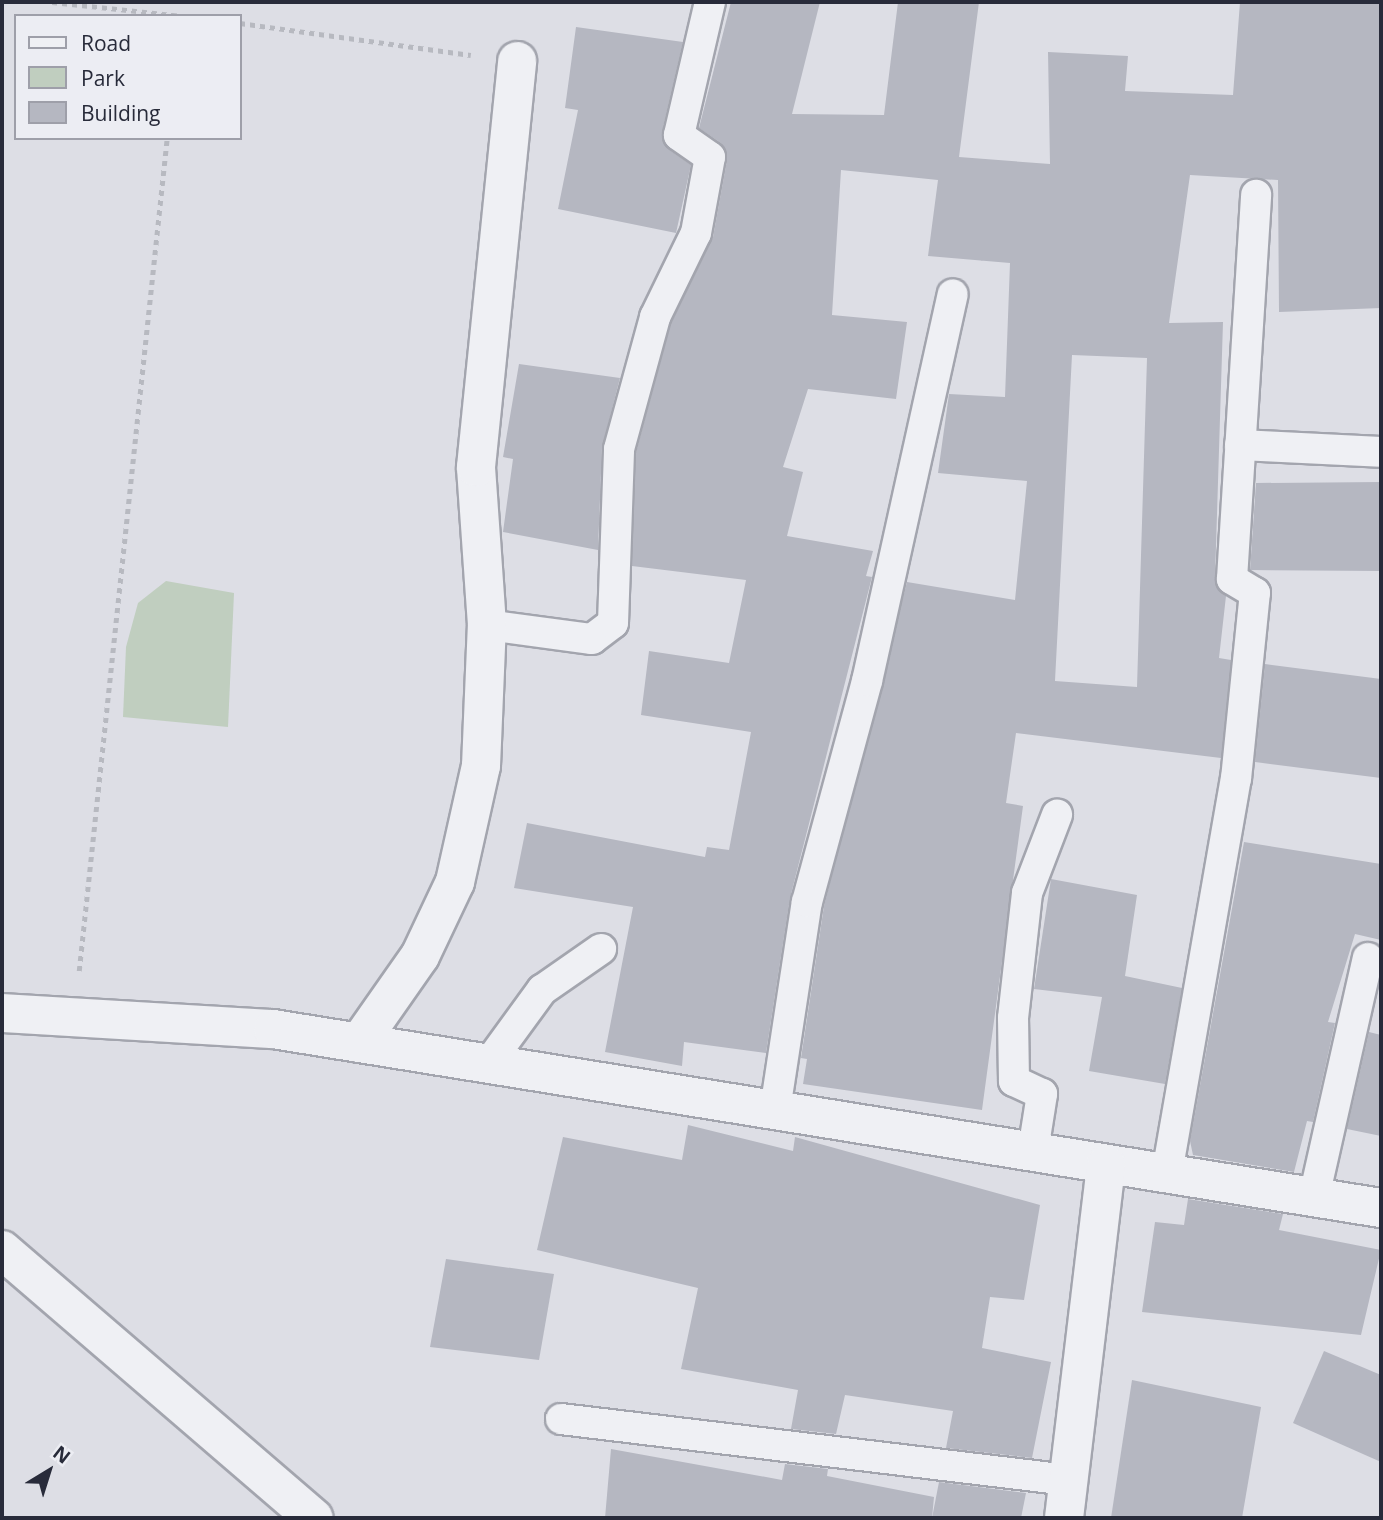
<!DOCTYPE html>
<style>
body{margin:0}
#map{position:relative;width:1383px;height:1520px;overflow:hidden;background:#dddee5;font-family:"Open Sans",sans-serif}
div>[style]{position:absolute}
.green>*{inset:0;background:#c0cebf}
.building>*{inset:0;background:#b5b7c1}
.path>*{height:4.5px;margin-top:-2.25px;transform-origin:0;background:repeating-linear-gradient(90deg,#b7b9c0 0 5px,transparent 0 10px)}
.roads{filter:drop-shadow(2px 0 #a3a5ae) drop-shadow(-2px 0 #a3a5ae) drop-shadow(0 2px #a3a5ae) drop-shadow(0 -2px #a3a5ae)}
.service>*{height:30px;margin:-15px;padding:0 15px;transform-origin:15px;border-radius:15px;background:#eff0f4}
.minor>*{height:38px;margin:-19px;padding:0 19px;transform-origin:19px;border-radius:19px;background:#eff0f4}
.tertiary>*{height:38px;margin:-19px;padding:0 19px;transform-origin:19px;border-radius:19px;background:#eff0f4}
span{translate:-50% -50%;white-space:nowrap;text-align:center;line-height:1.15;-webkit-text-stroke:5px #ecedf3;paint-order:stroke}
.frame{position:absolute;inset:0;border:4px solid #282b3a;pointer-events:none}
.legend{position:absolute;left:14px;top:14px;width:228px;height:126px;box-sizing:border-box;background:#ecedf3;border:2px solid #9e9fa9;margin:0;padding:9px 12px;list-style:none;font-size:21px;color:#282b3a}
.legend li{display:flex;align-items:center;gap:14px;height:35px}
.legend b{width:35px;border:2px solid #9e9fa9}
.north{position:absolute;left:14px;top:1436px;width:70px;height:70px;-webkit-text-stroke:5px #ecedf3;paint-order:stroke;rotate:38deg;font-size:19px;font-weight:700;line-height:28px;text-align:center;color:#282b3a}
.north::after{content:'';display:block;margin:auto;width:24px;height:32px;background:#282b3a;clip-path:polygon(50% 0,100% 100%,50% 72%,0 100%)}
</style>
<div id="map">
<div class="green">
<i style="clip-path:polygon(166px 581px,234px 593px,228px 727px,123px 717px,126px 647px,138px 603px)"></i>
</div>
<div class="building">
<i style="clip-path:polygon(evenodd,731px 2px,820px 2px,792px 114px,884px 115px,898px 2px,979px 2px,959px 157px,1050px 164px,1048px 52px,1128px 56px,1125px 91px,1233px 95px,1240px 2px,1381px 2px,1381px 308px,1279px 312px,1278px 180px,1190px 175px,1169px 323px,1223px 322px,1215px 578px,1226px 596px,1219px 658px,1231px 660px,1221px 758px,1016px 733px,1006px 803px,1023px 806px,982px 1110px,803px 1084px,807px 1059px,801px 1058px,824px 906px,907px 582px,1015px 600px,1027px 481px,938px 473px,949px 394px,1005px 397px,1010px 263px,928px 256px,938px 180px,841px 170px,832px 315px,907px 322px,896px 399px,808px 389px,783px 467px,803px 472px,787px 536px,873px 551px,866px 576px,872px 577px,790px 898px,766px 1053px,684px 1042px,682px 1066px,605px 1052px,633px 907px,514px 888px,527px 823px,705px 857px,707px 847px,729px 850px,751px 732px,641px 715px,649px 651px,729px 663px,746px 580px,632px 566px,636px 452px,671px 323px,713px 237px,727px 160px,721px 143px,699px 128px,731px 2px,1072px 355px,1147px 358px,1137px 687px,1055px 681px,1072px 355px)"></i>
<i style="clip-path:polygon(576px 27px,683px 42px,662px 132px,668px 149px,691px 165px,676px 233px,558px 209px,578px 110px,565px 108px)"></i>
<i style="clip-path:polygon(519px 364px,620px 378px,602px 448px,598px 550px,503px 532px,513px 459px,503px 457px)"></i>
<i style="clip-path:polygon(1381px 482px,1381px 571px,1250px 570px,1256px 483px)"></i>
<i style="clip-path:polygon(1265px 664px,1381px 679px,1381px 778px,1255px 762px)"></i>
<i style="clip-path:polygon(1244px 842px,1381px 864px,1381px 940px,1355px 934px,1328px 1022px,1335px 1023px,1313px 1122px,1307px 1121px,1294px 1172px,1193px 1155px,1190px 1141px)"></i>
<i style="clip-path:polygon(1051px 879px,1137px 895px,1125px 976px,1182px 988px,1165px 1084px,1089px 1071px,1102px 997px,1034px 989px)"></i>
<i style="clip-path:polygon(1369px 1032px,1381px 1035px,1381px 1136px,1347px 1129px)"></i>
<i style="clip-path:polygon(688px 1125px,793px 1151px,795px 1137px,1040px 1205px,1024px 1300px,990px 1297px,982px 1348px,1051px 1362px,1032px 1458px,946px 1448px,953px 1411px,845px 1395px,836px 1434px,791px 1429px,798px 1390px,681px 1369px,698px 1288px,537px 1250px,563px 1137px,682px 1160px)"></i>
<i style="clip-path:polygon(1188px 1199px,1283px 1214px,1279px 1230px,1381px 1250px,1361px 1335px,1142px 1312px,1155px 1222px,1184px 1225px)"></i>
<i style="clip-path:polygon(446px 1259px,554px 1274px,539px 1360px,430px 1347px)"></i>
<i style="clip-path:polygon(1324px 1351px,1381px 1375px,1381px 1462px,1293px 1423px)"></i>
<i style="clip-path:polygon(1132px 1380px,1261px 1407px,1242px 1518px,1111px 1518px)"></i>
<i style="clip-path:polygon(611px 1449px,782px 1480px,785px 1464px,828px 1469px,827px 1476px,934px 1497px,932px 1518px,605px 1518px)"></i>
<i style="clip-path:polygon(939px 1482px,1026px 1493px,1021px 1518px,932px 1518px)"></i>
</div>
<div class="path">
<i style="left:52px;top:2px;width:133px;rotate:6.1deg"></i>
<i style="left:240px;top:23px;width:233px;rotate:7.9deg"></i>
<i style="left:79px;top:971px;width:838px;rotate:-83.97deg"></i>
</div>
<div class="roads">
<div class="service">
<i style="left:1240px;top:445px;width:141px;rotate:2.8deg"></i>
<i style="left:487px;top:625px;width:106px;rotate:7.6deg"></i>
<i style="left:592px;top:639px;width:26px;rotate:-37deg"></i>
<i style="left:613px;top:623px;width:174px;rotate:-88deg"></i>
<i style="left:619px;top:449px;width:137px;rotate:-74.7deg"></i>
<i style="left:655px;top:317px;width:93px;rotate:-64deg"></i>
<i style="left:696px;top:233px;width:77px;rotate:-79.6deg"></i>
<i style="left:710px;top:157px;width:38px;rotate:-145deg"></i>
<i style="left:679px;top:135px;width:137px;rotate:-76.9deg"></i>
<i style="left:488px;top:1064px;width:92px;rotate:-53.9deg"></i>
<i style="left:542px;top:990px;width:72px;rotate:-34.8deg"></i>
<i style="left:775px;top:1110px;width:210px;rotate:-81.3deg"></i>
<i style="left:807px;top:902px;width:229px;rotate:-74.8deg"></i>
<i style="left:867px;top:681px;width:396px;rotate:-77.5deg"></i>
<i style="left:1033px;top:1151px;width:58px;rotate:-81deg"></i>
<i style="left:1042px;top:1094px;width:31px;rotate:-155deg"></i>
<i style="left:1014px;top:1081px;width:63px;rotate:-90.9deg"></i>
<i style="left:1013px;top:1018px;width:126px;rotate:-83.6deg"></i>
<i style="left:1027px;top:893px;width:84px;rotate:-69deg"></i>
<i style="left:1167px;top:1173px;width:400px;rotate:-80.1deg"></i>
<i style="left:1236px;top:779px;width:187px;rotate:-84.2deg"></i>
<i style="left:1255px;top:593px;width:27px;rotate:-149deg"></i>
<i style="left:1232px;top:579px;width:385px;rotate:-86.4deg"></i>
<i style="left:1314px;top:1197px;width:245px;rotate:-77.3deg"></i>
<i style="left:561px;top:1419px;width:511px;rotate:6.86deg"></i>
</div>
<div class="minor">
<i style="left:2px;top:1013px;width:271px;rotate:3.4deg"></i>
<i style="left:273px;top:1029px;width:1122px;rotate:9.18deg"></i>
<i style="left:359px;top:1043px;width:106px;rotate:-55deg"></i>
<i style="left:420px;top:956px;width:82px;rotate:-64.7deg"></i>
<i style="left:455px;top:882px;width:119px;rotate:-77.4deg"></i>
<i style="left:481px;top:766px;width:141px;rotate:-87.6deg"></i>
<i style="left:487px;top:625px;width:158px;rotate:-94deg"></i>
<i style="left:476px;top:467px;width:408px;rotate:-84.2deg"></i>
<i style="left:1064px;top:1518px;width:356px;rotate:-83.2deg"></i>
</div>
<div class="tertiary">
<i style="left:2px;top:1250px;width:411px;rotate:40.7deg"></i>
</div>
</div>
<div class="frame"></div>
<ul class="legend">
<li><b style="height:9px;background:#eff0f4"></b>Road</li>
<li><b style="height:19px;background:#c0cebf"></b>Park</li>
<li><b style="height:19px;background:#b5b7c1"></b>Building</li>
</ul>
<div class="north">N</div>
</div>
